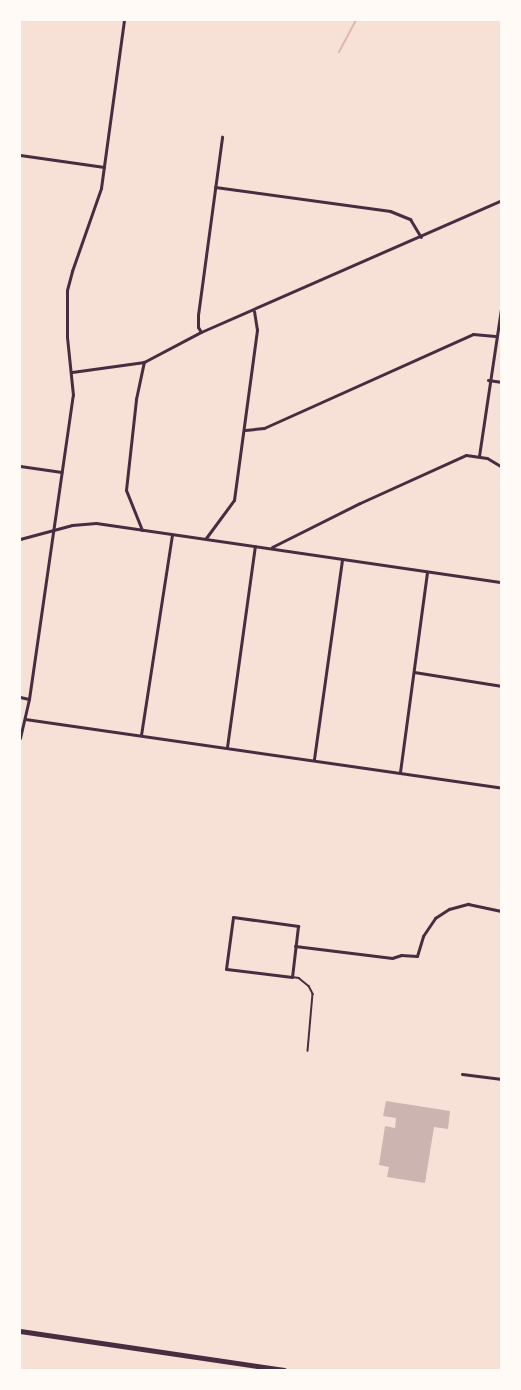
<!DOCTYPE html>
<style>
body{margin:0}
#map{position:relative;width:521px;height:1390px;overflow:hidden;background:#f7e1d7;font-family:Georgia,serif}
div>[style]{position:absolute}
.stream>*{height:2px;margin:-1px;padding:0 1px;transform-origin:1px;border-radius:1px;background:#dcb8b0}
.building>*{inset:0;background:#ccb4b1}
.service>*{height:1.5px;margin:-0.75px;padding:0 0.75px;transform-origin:0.75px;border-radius:0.75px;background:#4a2c40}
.minor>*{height:3px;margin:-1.5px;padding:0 1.5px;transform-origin:1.5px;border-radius:1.5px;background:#4a2c40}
.trunk>*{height:5px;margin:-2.5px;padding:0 2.5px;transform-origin:2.5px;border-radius:2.5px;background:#4a2c40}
span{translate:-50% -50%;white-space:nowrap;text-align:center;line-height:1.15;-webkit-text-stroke:4.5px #fffaf5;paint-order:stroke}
.frame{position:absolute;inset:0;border:21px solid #fffaf5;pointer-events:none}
</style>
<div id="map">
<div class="stream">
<i style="left:339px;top:52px;width:36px;rotate:-62deg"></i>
</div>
<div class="building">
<i style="clip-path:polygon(386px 1101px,450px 1111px,448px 1129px,434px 1127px,425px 1183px,387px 1177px,389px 1167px,379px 1165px,385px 1126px,395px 1128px,396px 1118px,383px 1116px)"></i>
</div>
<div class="service">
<i style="left:292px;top:977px;width:7px;rotate:8deg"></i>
<i style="left:299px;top:978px;width:13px;rotate:39deg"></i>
<i style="left:309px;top:986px;width:9px;rotate:63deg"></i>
<i style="left:313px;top:994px;width:57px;rotate:95deg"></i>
</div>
<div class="minor">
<i style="left:20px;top:155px;width:85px;rotate:8.1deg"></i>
<i style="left:215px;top:187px;width:177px;rotate:7.8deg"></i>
<i style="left:390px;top:211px;width:22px;rotate:22deg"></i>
<i style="left:410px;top:219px;width:21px;rotate:59deg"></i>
<i style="left:201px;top:332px;width:6px;rotate:-121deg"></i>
<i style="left:198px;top:327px;width:12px;rotate:-90deg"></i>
<i style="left:198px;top:315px;width:180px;rotate:-82.3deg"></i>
<i style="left:72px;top:372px;width:73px;rotate:-7.9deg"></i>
<i style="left:144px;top:362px;width:64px;rotate:-27.8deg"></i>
<i style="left:201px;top:332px;width:329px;rotate:-23.7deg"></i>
<i style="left:488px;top:380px;width:14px;rotate:8deg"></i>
<i style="left:245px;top:430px;width:19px;rotate:-6deg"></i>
<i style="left:264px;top:428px;width:229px;rotate:-24.2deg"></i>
<i style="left:473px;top:334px;width:22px;rotate:5deg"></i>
<i style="left:479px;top:456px;width:156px;rotate:-81.5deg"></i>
<i style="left:20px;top:466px;width:42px;rotate:8.1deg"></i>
<i style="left:142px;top:530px;width:43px;rotate:-111.8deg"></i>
<i style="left:126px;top:490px;width:92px;rotate:-83.7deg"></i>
<i style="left:136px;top:399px;width:38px;rotate:-78deg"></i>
<i style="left:206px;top:538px;width:47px;rotate:-53.6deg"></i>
<i style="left:234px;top:500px;width:172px;rotate:-82.3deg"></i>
<i style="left:257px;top:330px;width:19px;rotate:-99deg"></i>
<i style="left:20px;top:539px;width:54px;rotate:-15.1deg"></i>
<i style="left:72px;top:525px;width:24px;rotate:-5deg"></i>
<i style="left:96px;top:523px;width:410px;rotate:8.3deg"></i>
<i style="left:272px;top:547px;width:98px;rotate:-26.6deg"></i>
<i style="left:360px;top:503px;width:116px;rotate:-24.4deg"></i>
<i style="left:466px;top:455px;width:21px;rotate:8deg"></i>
<i style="left:487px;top:458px;width:17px;rotate:31deg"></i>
<i style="left:414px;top:672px;width:89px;rotate:9deg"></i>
<i style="left:20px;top:697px;width:9px;rotate:13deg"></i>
<i style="left:25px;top:719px;width:482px;rotate:8.2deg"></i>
<i style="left:141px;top:735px;width:202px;rotate:-81.2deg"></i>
<i style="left:20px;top:738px;width:40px;rotate:-77deg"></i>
<i style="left:29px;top:699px;width:307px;rotate:-81.8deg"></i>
<i style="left:73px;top:395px;width:58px;rotate:-95.9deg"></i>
<i style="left:67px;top:337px;width:47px;rotate:-90deg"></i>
<i style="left:67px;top:290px;width:20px;rotate:-75deg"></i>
<i style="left:72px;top:271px;width:88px;rotate:-70.7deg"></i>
<i style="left:101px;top:188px;width:170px;rotate:-82.2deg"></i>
<i style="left:227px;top:747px;width:203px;rotate:-82.1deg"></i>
<i style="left:314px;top:759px;width:202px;rotate:-82deg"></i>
<i style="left:400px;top:772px;width:202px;rotate:-82.3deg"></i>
<i style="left:233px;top:917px;width:66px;rotate:7.9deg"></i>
<i style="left:298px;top:926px;width:51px;rotate:96.7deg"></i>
<i style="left:292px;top:977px;width:66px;rotate:-173.1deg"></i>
<i style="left:226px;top:969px;width:52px;rotate:-82.3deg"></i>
<i style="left:295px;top:946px;width:98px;rotate:7.1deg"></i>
<i style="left:392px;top:958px;width:9px;rotate:-18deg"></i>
<i style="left:401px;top:955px;width:16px;rotate:4deg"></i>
<i style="left:417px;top:956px;width:21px;rotate:-73deg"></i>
<i style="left:423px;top:936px;width:22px;rotate:-56deg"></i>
<i style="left:435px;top:918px;width:17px;rotate:-33deg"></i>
<i style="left:449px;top:909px;width:20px;rotate:-15deg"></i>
<i style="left:468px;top:904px;width:35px;rotate:12deg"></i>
<i style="left:462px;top:1074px;width:40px;rotate:7.1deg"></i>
</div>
<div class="trunk">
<i style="left:20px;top:1331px;width:267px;rotate:8.4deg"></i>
</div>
<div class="frame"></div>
</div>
